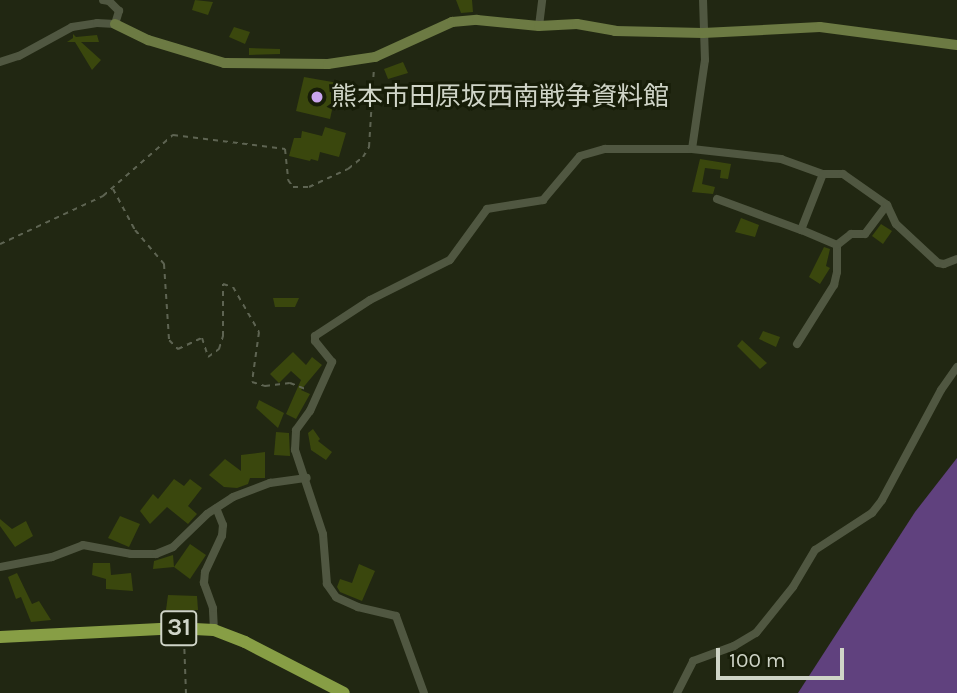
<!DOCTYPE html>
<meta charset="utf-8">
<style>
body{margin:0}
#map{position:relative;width:957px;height:693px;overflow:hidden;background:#212712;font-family:Karla,"Noto Sans JP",sans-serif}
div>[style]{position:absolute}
.forest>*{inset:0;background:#60417e}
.building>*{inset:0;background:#3a470d}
.path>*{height:2px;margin-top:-1px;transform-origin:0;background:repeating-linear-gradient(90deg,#5e6452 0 5px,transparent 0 10px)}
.street>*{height:8px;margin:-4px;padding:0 4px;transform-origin:4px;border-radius:4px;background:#505741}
.secondary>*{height:10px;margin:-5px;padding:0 5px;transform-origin:5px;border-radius:5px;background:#6c7a43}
.primary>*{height:12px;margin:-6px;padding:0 6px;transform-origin:6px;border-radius:6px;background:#879e45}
.dots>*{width:19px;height:19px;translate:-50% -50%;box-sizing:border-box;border:4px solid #171d08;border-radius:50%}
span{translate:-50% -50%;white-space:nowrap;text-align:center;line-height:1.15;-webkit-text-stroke:6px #171d08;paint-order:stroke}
.shield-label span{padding:2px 5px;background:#171d08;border:2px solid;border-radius:5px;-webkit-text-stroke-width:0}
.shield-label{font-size:24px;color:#cfd4c7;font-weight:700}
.poi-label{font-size:26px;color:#cfd4c7}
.left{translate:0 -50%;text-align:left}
.scale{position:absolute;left:716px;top:648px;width:128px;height:32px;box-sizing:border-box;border:4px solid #cfd4c7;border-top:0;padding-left:9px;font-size:21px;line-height:24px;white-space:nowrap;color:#cfd4c7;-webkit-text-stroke:5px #171d08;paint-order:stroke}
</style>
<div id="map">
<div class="forest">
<i style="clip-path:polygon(957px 458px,957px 693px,798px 693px,915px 512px)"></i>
</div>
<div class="building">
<i style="clip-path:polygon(195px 0,213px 2px,208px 15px,192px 10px)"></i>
<i style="clip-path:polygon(456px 0,472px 0,473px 12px,461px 13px)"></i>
<i style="clip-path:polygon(234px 27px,250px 32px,245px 44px,229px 37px)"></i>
<i style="clip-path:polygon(73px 34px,76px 37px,97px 35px,99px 42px,81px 42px,101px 60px,92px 70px,75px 42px,67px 42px,73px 38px)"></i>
<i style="clip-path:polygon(249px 48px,280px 49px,280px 54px,249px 55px)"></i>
<i style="clip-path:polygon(403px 62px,408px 73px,388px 79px,384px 69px)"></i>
<i style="clip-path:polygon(304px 77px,338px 83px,330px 119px,296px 111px)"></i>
<i style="clip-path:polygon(325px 127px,346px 133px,339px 157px,320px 152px,318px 161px,311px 159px,310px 161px,289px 156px,294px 138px,301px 138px,302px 131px,322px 136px)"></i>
<i style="clip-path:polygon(700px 159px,731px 164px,728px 179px,720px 178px,721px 170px,705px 168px,702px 184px,715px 187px,713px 194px,692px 192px)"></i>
<i style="clip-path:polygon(741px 218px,759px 225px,755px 237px,735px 232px)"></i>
<i style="clip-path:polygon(881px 224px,892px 231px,883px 244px,872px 236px)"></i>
<i style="clip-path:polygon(824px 247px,830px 249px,826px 266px,830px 268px,820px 284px,809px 277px)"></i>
<i style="clip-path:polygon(273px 298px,299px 298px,295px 307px,275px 307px)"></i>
<i style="clip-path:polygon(763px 331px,780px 337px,776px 347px,759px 339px)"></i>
<i style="clip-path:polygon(742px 340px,767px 363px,760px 369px,737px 346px)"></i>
<i style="clip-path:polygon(293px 352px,306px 365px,312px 357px,322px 365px,301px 390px,310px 394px,296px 419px,286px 414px,301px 380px,291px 371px,279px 383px,270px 374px)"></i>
<i style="clip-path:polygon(259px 400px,284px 413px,278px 428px,256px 408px)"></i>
<i style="clip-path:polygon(313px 429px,320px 439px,318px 441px,332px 452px,326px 460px,311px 450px,308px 433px)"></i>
<i style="clip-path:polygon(276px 432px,289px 433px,290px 456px,274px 455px)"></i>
<i style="clip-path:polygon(265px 452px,265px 478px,250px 478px,248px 484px,237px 488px,224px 487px,209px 475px,225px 459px,241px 471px,241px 455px)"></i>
<i style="clip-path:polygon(174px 479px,184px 486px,190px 479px,202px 488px,188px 506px,197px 514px,188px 524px,167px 507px,150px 524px,140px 511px,153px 494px,158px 499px)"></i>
<i style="clip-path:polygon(120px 516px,140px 524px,129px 547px,108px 538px)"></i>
<i style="clip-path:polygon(0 519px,12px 529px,26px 521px,33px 536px,15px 547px,0 526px)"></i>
<i style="clip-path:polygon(190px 544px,206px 555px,190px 579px,174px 567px)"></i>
<i style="clip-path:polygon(173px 555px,174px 567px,153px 569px,154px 561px)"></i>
<i style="clip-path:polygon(93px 563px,110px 563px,111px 575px,131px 573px,133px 591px,106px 589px,106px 579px,92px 575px)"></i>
<i style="clip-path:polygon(359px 564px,375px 571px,362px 601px,340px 592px,337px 587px,340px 579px,352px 583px)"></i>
<i style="clip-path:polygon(17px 573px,32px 604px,39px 601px,51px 620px,31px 622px,21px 597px,16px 599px,8px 577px)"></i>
<i style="clip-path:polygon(168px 595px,197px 596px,198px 610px,166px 610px)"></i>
</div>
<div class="path">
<i style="left:113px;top:189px;width:47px;rotate:61.8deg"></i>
<i style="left:135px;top:230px;width:45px;rotate:49.5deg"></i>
<i style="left:164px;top:264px;width:76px;rotate:86.2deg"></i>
<i style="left:169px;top:340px;width:13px;rotate:45deg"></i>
<i style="left:178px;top:349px;width:26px;rotate:-25deg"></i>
<i style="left:202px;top:338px;width:20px;rotate:72deg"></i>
<i style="left:208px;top:357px;width:14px;rotate:-36deg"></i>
<i style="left:219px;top:349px;width:14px;rotate:-73deg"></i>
<i style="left:223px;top:336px;width:52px;rotate:-90deg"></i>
<i style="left:223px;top:284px;width:10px;rotate:17deg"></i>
<i style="left:233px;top:287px;width:52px;rotate:60deg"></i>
<i style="left:259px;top:332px;width:50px;rotate:98deg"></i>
<i style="left:252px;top:382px;width:14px;rotate:17deg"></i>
<i style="left:265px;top:386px;width:25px;rotate:-7deg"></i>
<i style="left:290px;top:383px;width:19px;rotate:21deg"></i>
<i style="left:0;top:244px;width:114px;rotate:-25deg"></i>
<i style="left:103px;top:196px;width:93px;rotate:-41.1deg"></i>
<i style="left:173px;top:135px;width:113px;rotate:7.1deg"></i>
<i style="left:285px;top:149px;width:31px;rotate:84deg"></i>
<i style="left:288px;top:180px;width:9px;rotate:54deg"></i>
<i style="left:293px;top:187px;width:16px"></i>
<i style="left:309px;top:187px;width:43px;rotate:-24.8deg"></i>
<i style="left:348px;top:169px;width:19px;rotate:-39deg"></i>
<i style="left:363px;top:157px;width:12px;rotate:-59deg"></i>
<i style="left:369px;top:147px;width:79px;rotate:-86.4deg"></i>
<i style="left:184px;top:639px;width:54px;rotate:87.9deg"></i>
</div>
<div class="street">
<i style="left:539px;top:26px;width:26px;rotate:-83deg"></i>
<i style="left:0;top:62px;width:20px;rotate:-18deg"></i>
<i style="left:19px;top:56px;width:60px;rotate:-28.7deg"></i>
<i style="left:72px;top:27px;width:25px;rotate:-9deg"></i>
<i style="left:97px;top:23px;width:18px;rotate:3deg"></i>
<i style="left:115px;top:24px;width:14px;rotate:-73deg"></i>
<i style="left:119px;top:11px;width:14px;rotate:-135deg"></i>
<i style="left:109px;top:1px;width:6px;rotate:-171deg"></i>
<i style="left:692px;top:149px;width:90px;rotate:-81.7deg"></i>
<i style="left:705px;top:60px;width:60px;rotate:-91.9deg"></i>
<i style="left:717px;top:199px;width:90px;rotate:20.3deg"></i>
<i style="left:801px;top:230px;width:60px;rotate:-68.6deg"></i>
<i style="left:837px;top:245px;width:18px;rotate:-38deg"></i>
<i style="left:851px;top:234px;width:14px"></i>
<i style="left:865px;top:234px;width:36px;rotate:-53deg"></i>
<i style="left:797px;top:344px;width:70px;rotate:-57.9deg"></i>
<i style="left:834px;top:285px;width:13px;rotate:-77deg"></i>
<i style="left:837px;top:272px;width:27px;rotate:-90deg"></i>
<i style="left:837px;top:245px;width:39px;rotate:-157deg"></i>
<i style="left:0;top:567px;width:53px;rotate:-10.9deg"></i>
<i style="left:52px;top:557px;width:33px;rotate:-21deg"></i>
<i style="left:83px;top:545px;width:49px;rotate:10.6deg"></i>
<i style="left:131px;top:554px;width:25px"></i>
<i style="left:156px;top:554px;width:18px;rotate:-22deg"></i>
<i style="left:173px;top:547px;width:47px;rotate:-44.1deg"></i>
<i style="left:207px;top:514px;width:31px;rotate:-33deg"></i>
<i style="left:233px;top:497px;width:40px;rotate:-21deg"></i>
<i style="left:270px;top:483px;width:37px;rotate:-8deg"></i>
<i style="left:214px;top:630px;width:22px;rotate:-93deg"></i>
<i style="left:213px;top:608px;width:27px;rotate:-110deg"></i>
<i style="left:204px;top:583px;width:11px;rotate:-85deg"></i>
<i style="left:205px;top:572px;width:40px;rotate:-65deg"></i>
<i style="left:222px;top:536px;width:11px;rotate:-85deg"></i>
<i style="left:223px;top:525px;width:18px;rotate:-112deg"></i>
<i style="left:424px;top:693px;width:82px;rotate:-110deg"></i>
<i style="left:396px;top:616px;width:39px;rotate:-167deg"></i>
<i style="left:358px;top:607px;width:24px;rotate:-156deg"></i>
<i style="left:336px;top:597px;width:16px;rotate:-125deg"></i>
<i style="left:327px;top:584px;width:50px;rotate:-94.6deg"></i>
<i style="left:323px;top:534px;width:89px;rotate:-108.4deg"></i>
<i style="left:295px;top:450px;width:20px;rotate:-87deg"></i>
<i style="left:296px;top:430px;width:24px;rotate:-54deg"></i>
<i style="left:310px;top:411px;width:54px;rotate:-65.8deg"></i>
<i style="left:332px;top:362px;width:27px;rotate:-129deg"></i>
<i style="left:315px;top:341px;width:5px;rotate:-90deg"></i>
<i style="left:315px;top:336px;width:66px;rotate:-33.2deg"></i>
<i style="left:370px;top:300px;width:89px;rotate:-26.6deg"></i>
<i style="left:450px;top:260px;width:63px;rotate:-54deg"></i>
<i style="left:487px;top:209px;width:57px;rotate:-9.1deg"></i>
<i style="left:543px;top:200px;width:57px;rotate:-49.9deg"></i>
<i style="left:580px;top:156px;width:26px;rotate:-16deg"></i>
<i style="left:605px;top:149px;width:87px"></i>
<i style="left:692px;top:149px;width:90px;rotate:6.4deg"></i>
<i style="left:781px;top:159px;width:45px;rotate:19.7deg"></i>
<i style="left:823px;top:174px;width:20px"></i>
<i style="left:843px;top:174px;width:54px;rotate:35.2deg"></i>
<i style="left:887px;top:205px;width:21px;rotate:65deg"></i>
<i style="left:896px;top:224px;width:57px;rotate:42.9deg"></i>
<i style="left:938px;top:263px;width:6px;rotate:9deg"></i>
<i style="left:944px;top:264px;width:14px;rotate:-21deg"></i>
<i style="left:677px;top:693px;width:36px;rotate:-63deg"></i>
<i style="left:693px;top:661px;width:44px;rotate:-20.1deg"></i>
<i style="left:734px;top:646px;width:26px;rotate:-31deg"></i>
<i style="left:756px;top:633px;width:59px;rotate:-51.2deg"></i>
<i style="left:793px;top:587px;width:43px;rotate:-59.3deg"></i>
<i style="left:815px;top:550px;width:68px;rotate:-33deg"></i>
<i style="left:872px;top:513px;width:16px;rotate:-52deg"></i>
<i style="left:882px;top:500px;width:125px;rotate:-61.8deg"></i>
<i style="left:941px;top:390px;width:28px;rotate:-55deg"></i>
</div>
<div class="secondary">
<i style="left:115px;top:24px;width:37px;rotate:26deg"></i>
<i style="left:148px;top:40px;width:79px;rotate:16.8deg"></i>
<i style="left:224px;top:63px;width:104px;rotate:0.6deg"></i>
<i style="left:328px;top:64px;width:48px;rotate:-8.5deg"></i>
<i style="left:375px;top:57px;width:85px;rotate:-24.4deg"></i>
<i style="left:452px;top:22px;width:25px;rotate:-5deg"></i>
<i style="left:477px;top:20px;width:62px;rotate:5.5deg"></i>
<i style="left:539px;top:26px;width:38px;rotate:-3deg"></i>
<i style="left:577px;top:24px;width:39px;rotate:10deg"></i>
<i style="left:615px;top:31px;width:88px;rotate:1.3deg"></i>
<i style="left:703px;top:33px;width:117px;rotate:-2.9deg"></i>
<i style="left:820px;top:27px;width:138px;rotate:7.5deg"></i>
</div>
<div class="primary">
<i style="left:0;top:637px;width:175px;rotate:-2.9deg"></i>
<i style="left:175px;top:628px;width:39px;rotate:3deg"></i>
<i style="left:214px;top:630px;width:33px;rotate:21deg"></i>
<i style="left:245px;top:642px;width:111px;rotate:27.3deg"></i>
</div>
<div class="dots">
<i style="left:317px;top:97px;background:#c9a5ee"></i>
</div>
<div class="shield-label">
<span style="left:179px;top:628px">31</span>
</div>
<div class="poi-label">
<span class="left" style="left:331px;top:97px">熊本市田原坂西南戦争資料館</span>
</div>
<div class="scale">100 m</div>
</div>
